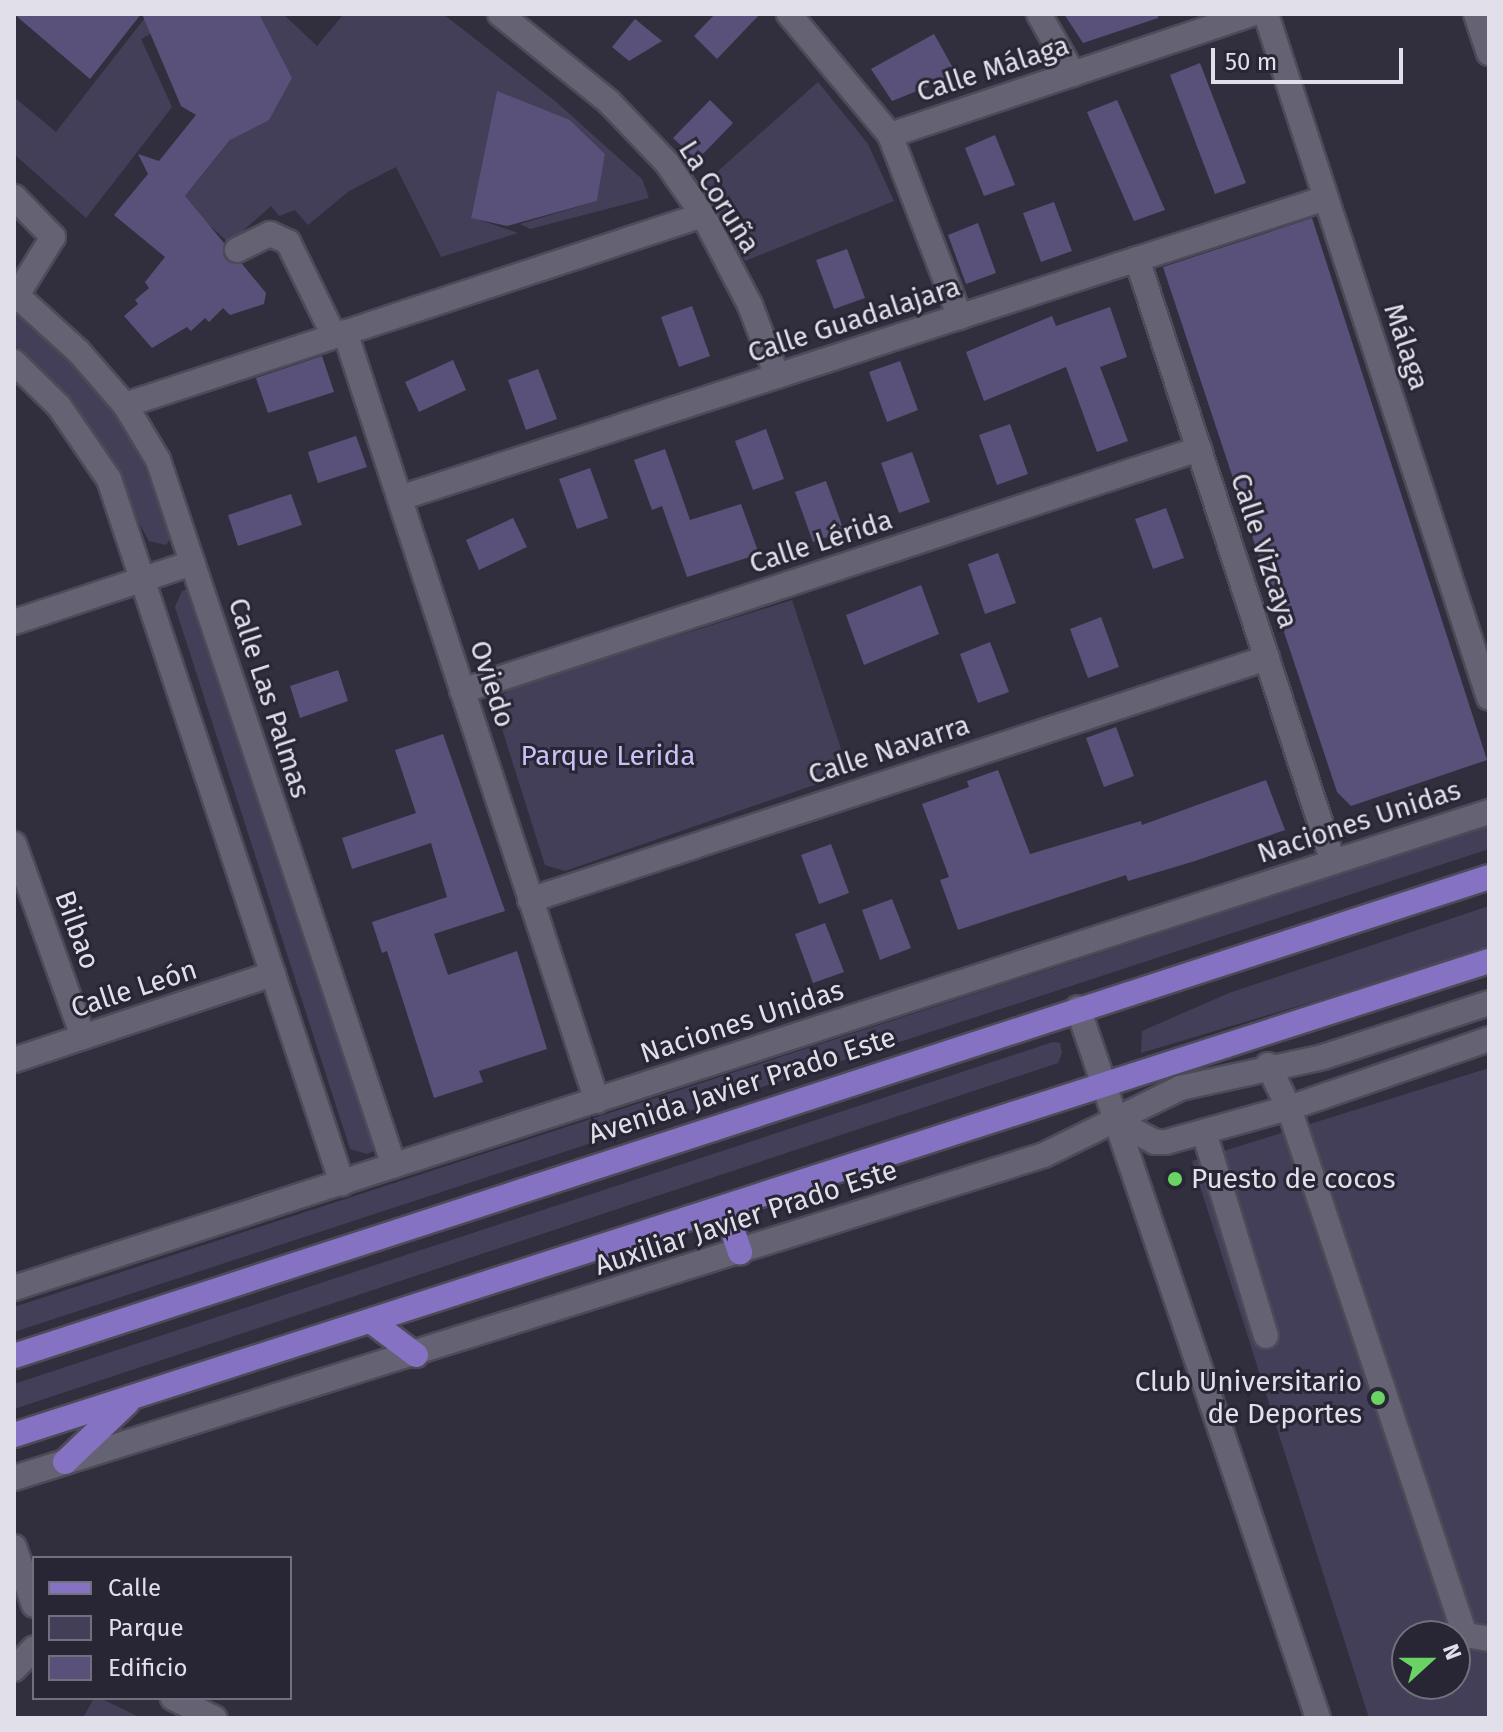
<!DOCTYPE html>
<meta charset="utf-8">
<style>
body{margin:0}
#map{position:relative;width:1503px;height:1732px;overflow:hidden;background:#312f3e;font-family:"Fira Sans",sans-serif}
div>[style]{position:absolute}
.green>*{inset:0;background:#443f59}
.building>*{inset:0;background:#595179}
.roads{filter:drop-shadow(2px 0 #4d4b58) drop-shadow(-2px 0 #4d4b58) drop-shadow(0 2px #4d4b58) drop-shadow(0 -2px #4d4b58)}
.minor>*{height:24px;margin:-12px;padding:0 12px;transform-origin:12px;border-radius:12px;background:#656273}
.major>*{height:24px;margin:-12px;padding:0 12px;transform-origin:12px;border-radius:12px;background:#8672c3}
.dots>*{width:22px;height:22px;translate:-50% -50%;box-sizing:border-box;border:4px solid #282534;border-radius:50%}
span{translate:-50% -50%;white-space:nowrap;text-align:center;line-height:1.15;-webkit-text-stroke:6px #282534;paint-order:stroke}
.street-label{font-size:28px;color:#e1e0ea}
.park-label{font-size:28px;color:#c9c0f6}
.poi-label{font-size:28px;color:#e1e0ea}
.left{translate:0 -50%;text-align:left}
.right{translate:-100% -50%;text-align:right}
.frame{position:absolute;inset:0;border:16px solid #e1e0ea;pointer-events:none}
.legend{position:absolute;left:32px;top:1556px;width:260px;height:144px;box-sizing:border-box;background:#282534;border:2px solid #72707d;margin:0;padding:10px 14px;list-style:none;font-size:24px;color:#e1e0ea}
.legend li{display:flex;align-items:center;gap:16px;height:40px}
.legend b{width:40px;border:2px solid #72707d}
.north{position:absolute;left:1391px;top:1620px;width:80px;height:80px;box-sizing:border-box;background:#282534;border:2px solid #72707d;border-radius:50%;rotate:69deg;font-size:22px;font-weight:700;line-height:32px;text-align:center;color:#e1e0ea}
.north::after{content:'';display:block;margin:auto;width:28px;height:36px;background:#6ad364;clip-path:polygon(50% 0,100% 100%,50% 72%,0 100%)}
.scale{position:absolute;left:1211px;top:48px;width:192px;height:36px;box-sizing:border-box;border:4px solid #e1e0ea;border-top:0;padding-left:10px;font-size:24px;line-height:28px;white-space:nowrap;color:#e1e0ea;-webkit-text-stroke:6px #282534;paint-order:stroke}
</style>
<div id="map">
<div class="green">
<i style="clip-path:polygon(148px 14px,165px 26px,141px 39px,172px 107px,86px 218px,14px 154px,14px 97px,56px 132px)"></i>
<i style="clip-path:polygon(259px 14px,283px 14px,317px 46px,344px 14px,443px 14px,555px 101px,642px 179px,649px 198px,530px 229px,520px 224px,597px 201px,605px 154px,570px 120px,497px 92px,471px 217px,518px 233px,441px 257px,396px 167px,349px 191px,308px 225px,295px 210px,279px 216px,271px 206px,229px 243px,182px 200px,231px 139px)"></i>
<i style="clip-path:polygon(818px 82px,868px 144px,894px 201px,745px 261px,699px 188px)"></i>
<i style="clip-path:polygon(14px 309px,92px 382px,133px 441px,174px 534px,166px 545px,149px 541px,70px 398px,14px 345px)"></i>
<i style="clip-path:polygon(192px 588px,376px 1150px,367px 1154px,350px 1149px,175px 607px,182px 591px)"></i>
<i style="clip-path:polygon(792px 600px,849px 773px,565px 871px,545px 865px,496px 710px,502px 696px,511px 688px)"></i>
<i style="clip-path:polygon(1489px 826px,1489px 849px,14px 1332px,14px 1307px)"></i>
<i style="clip-path:polygon(1489px 906px,1489px 949px,1141px 1053px,1142px 1031px,1229px 993px)"></i>
<i style="clip-path:polygon(1053px 1042px,1060px 1043px,1062px 1053px,1058px 1063px,14px 1409px,14px 1384px)"></i>
<i style="clip-path:polygon(evenodd,1489px 1068px,1489px 1718px,1369px 1718px,1192px 1161px,1489px 1068px,1407px 1636px,1455px 1636px,1455px 1684px,1407px 1684px,1407px 1636px)"></i>
<i style="clip-path:polygon(94px 1698px,100px 1698px,141px 1718px,83px 1718px)"></i>
</div>
<div class="building">
<i style="clip-path:polygon(14px 14px,141px 14px,90px 79px)"></i>
<i style="clip-path:polygon(142px 14px,259px 14px,292px 78px,269px 120px,230px 140px,185px 196px,224px 243px,224px 257px,242px 264px,266px 293px,264px 304px,230px 315px,223px 308px,209px 322px,205px 318px,191px 331px,187px 327px,152px 348px,124px 316px,138px 304px,135px 300px,149px 288px,145px 282px,165px 257px,114px 215px,148px 174px,138px 154px,159px 161px,196px 115px,181px 106px)"></i>
<i style="clip-path:polygon(715px 14px,760px 14px,717px 59px,694px 36px)"></i>
<i style="clip-path:polygon(1064px 14px,1158px 14px,1158px 18px,1083px 43px)"></i>
<i style="clip-path:polygon(635px 19px,662px 41px,629px 61px,612px 47px)"></i>
<i style="clip-path:polygon(934px 34px,957px 75px,892px 101px,871px 69px)"></i>
<i style="clip-path:polygon(1200px 63px,1246px 183px,1215px 194px,1170px 75px)"></i>
<i style="clip-path:polygon(497px 91px,570px 120px,605px 154px,597px 201px,507px 226px,471px 218px)"></i>
<i style="clip-path:polygon(710px 100px,733px 123px,697px 160px,673px 138px)"></i>
<i style="clip-path:polygon(1117px 100px,1165px 210px,1134px 221px,1087px 112px)"></i>
<i style="clip-path:polygon(995px 135px,1015px 185px,984px 196px,965px 148px)"></i>
<i style="clip-path:polygon(1054px 202px,1072px 251px,1041px 262px,1023px 213px)"></i>
<i style="clip-path:polygon(1312px 218px,1487px 760px,1351px 806px,1337px 792px,1163px 267px)"></i>
<i style="clip-path:polygon(978px 223px,996px 273px,966px 284px,948px 235px)"></i>
<i style="clip-path:polygon(847px 249px,865px 298px,834px 309px,816px 260px)"></i>
<i style="clip-path:polygon(692px 306px,710px 356px,679px 367px,661px 317px)"></i>
<i style="clip-path:polygon(1110px 307px,1127px 357px,1100px 367px,1128px 441px,1097px 452px,1066px 367px,984px 401px,966px 352px,1052px 316px,1056px 326px)"></i>
<i style="clip-path:polygon(322px 356px,334px 392px,268px 413px,256px 378px)"></i>
<i style="clip-path:polygon(453px 360px,466px 390px,419px 412px,405px 382px)"></i>
<i style="clip-path:polygon(900px 361px,918px 410px,887px 422px,869px 372px)"></i>
<i style="clip-path:polygon(538px 369px,557px 419px,526px 430px,508px 380px)"></i>
<i style="clip-path:polygon(1010px 424px,1028px 474px,997px 485px,979px 435px)"></i>
<i style="clip-path:polygon(766px 429px,784px 479px,753px 490px,735px 441px)"></i>
<i style="clip-path:polygon(356px 436px,367px 467px,318px 483px,308px 452px)"></i>
<i style="clip-path:polygon(665px 449px,690px 520px,741px 504px,759px 554px,687px 577px,662px 506px,652px 510px,634px 460px)"></i>
<i style="clip-path:polygon(912px 452px,930px 502px,899px 513px,881px 463px)"></i>
<i style="clip-path:polygon(590px 468px,608px 518px,577px 529px,559px 479px)"></i>
<i style="clip-path:polygon(826px 481px,844px 531px,813px 542px,795px 492px)"></i>
<i style="clip-path:polygon(291px 494px,302px 525px,238px 546px,228px 515px)"></i>
<i style="clip-path:polygon(1166px 508px,1184px 558px,1153px 569px,1135px 519px)"></i>
<i style="clip-path:polygon(513px 518px,527px 547px,479px 570px,466px 540px)"></i>
<i style="clip-path:polygon(998px 553px,1016px 603px,985px 614px,968px 564px)"></i>
<i style="clip-path:polygon(921px 585px,939px 634px,864px 665px,846px 615px)"></i>
<i style="clip-path:polygon(1101px 617px,1119px 667px,1088px 678px,1070px 629px)"></i>
<i style="clip-path:polygon(990px 642px,1009px 692px,978px 703px,960px 654px)"></i>
<i style="clip-path:polygon(338px 670px,348px 701px,300px 718px,290px 686px)"></i>
<i style="clip-path:polygon(1116px 727px,1134px 776px,1104px 787px,1086px 738px)"></i>
<i style="clip-path:polygon(443px 734px,505px 911px,434px 934px,448px 975px,517px 951px,547px 1049px,479px 1071px,483px 1082px,434px 1098px,387px 951px,382px 953px,372px 922px,447px 897px,431px 843px,352px 869px,342px 838px,416px 813px,395px 750px)"></i>
<i style="clip-path:polygon(998px 770px,1030px 854px,1141px 821px,1142px 825px,1266px 780px,1285px 830px,1195px 861px,1128px 881px,1126px 875px,958px 930px,940px 880px,949px 877px,922px 804px,969px 787px,967px 781px)"></i>
<i style="clip-path:polygon(831px 844px,849px 893px,819px 904px,801px 855px)"></i>
<i style="clip-path:polygon(892px 899px,911px 948px,880px 960px,862px 910px)"></i>
<i style="clip-path:polygon(825px 923px,844px 972px,813px 983px,795px 934px)"></i>
</div>
<div class="roads">
<div class="minor">
<i style="left:500px;top:14px;width:140px;rotate:38.9deg"></i>
<i style="left:609px;top:102px;width:84px;rotate:46.4deg"></i>
<i style="left:667px;top:163px;width:63px;rotate:55.3deg"></i>
<i style="left:703px;top:215px;width:102px;rotate:62.4deg"></i>
<i style="left:750px;top:305px;width:76px;rotate:69.2deg"></i>
<i style="left:789px;top:14px;width:158px;rotate:50.1deg"></i>
<i style="left:890px;top:135px;width:195px;rotate:69deg"></i>
<i style="left:1039px;top:14px;width:69px;rotate:60.5deg"></i>
<i style="left:1266px;top:14px;width:719px;rotate:71.94deg"></i>
<i style="left:1476px;top:14px;width:41px;rotate:71.6deg"></i>
<i style="left:890px;top:135px;width:382px;rotate:-18.5deg"></i>
<i style="left:14px;top:197px;width:56px;rotate:45.7deg"></i>
<i style="left:53px;top:237px;width:68px;rotate:121.8deg"></i>
<i style="left:237px;top:250px;width:37px;rotate:-26deg"></i>
<i style="left:270px;top:234px;width:20px;rotate:24deg"></i>
<i style="left:288px;top:242px;width:105px;rotate:63.9deg"></i>
<i style="left:1137px;top:259px;width:634px;rotate:71.99deg"></i>
<i style="left:14px;top:293px;width:86px;rotate:42.2deg"></i>
<i style="left:78px;top:351px;width:72px;rotate:49deg"></i>
<i style="left:125px;top:405px;width:64px;rotate:59deg"></i>
<i style="left:158px;top:460px;width:744px;rotate:71.52deg"></i>
<i style="left:345px;top:332px;width:809px;rotate:71.86deg"></i>
<i style="left:14px;top:362px;width:63px;rotate:44.4deg"></i>
<i style="left:59px;top:406px;width:88px;rotate:55.6deg"></i>
<i style="left:109px;top:479px;width:742px;rotate:71.69deg"></i>
<i style="left:125px;top:405px;width:608px;rotate:-18.2deg"></i>
<i style="left:400px;top:498px;width:973px;rotate:-17.95deg"></i>
<i style="left:14px;top:622px;width:188px;rotate:-18.3deg"></i>
<i style="left:462px;top:691px;width:776px;rotate:-18.18deg"></i>
<i style="left:14px;top:844px;width:205px;rotate:70.3deg"></i>
<i style="left:530px;top:900px;width:776px;rotate:-18.18deg"></i>
<i style="left:1078px;top:1008px;width:749px;rotate:71.32deg"></i>
<i style="left:14px;top:1060px;width:273px;rotate:-18.4deg"></i>
<i style="left:1268px;top:1065px;width:48px;rotate:64deg"></i>
<i style="left:1289px;top:1108px;width:556px;rotate:71.53deg"></i>
<i style="left:1465px;top:1635px;width:24px;rotate:9deg"></i>
<i style="left:1116px;top:1121px;width:44px;rotate:28.3deg"></i>
<i style="left:1155px;top:1142px;width:11px"></i>
<i style="left:1166px;top:1142px;width:128px;rotate:-15.5deg"></i>
<i style="left:1289px;top:1108px;width:212px;rotate:-19deg"></i>
<i style="left:1204px;top:1132px;width:213px;rotate:73.1deg"></i>
<i style="left:14px;top:1288px;width:1550px;rotate:-17.89deg"></i>
<i style="left:14px;top:1478px;width:1079px;rotate:-17.41deg"></i>
<i style="left:1044px;top:1155px;width:152px;rotate:-26.2deg"></i>
<i style="left:1180px;top:1088px;width:146px;rotate:-12.2deg"></i>
<i style="left:1323px;top:1057px;width:175px;rotate:-18deg"></i>
<i style="left:14px;top:1547px;width:61px;rotate:71deg"></i>
<i style="left:14px;top:1669px;width:29px;rotate:-46deg"></i>
<i style="left:173px;top:1698px;width:46px;rotate:26deg"></i>
</div>
<div class="major">
<i style="left:725px;top:1209px;width:46px;rotate:70.8deg"></i>
<i style="left:372px;top:1322px;width:55px;rotate:36.9deg"></i>
<i style="left:14px;top:1356px;width:1551px;rotate:-17.99deg"></i>
<i style="left:14px;top:1435px;width:1549px;rotate:-17.82deg"></i>
<i style="left:65px;top:1462px;width:86px;rotate:-43.6deg"></i>
</div>
</div>
<div class="dots">
<i style="left:1175px;top:1179px;background:#6ad364"></i>
<i style="left:1378px;top:1398px;background:#6ad364"></i>
</div>
<div class="street-label">
<span style="left:993px;top:69px;rotate:-18deg">Calle Málaga</span>
<span style="left:719px;top:197px;rotate:58deg">La Coruña</span>
<span style="left:854px;top:320px;rotate:-18deg">Calle Guadalajara</span>
<span style="left:1406px;top:347px;rotate:72deg">Málaga</span>
<span style="left:821px;top:542px;rotate:-18deg">Calle Lérida</span>
<span style="left:1264px;top:551px;rotate:72deg">Calle Vizcaya</span>
<span style="left:492px;top:684px;rotate:72deg">Oviedo</span>
<span style="left:269px;top:698px;rotate:72deg">Calle Las Palmas</span>
<span style="left:889px;top:750px;rotate:-18deg">Calle Navarra</span>
<span style="left:1359px;top:822px;rotate:-18deg">Naciones Unidas</span>
<span style="left:77px;top:930px;rotate:70deg">Bilbao</span>
<span style="left:134px;top:989px;rotate:-18deg">Calle León</span>
<span style="left:742px;top:1022px;rotate:-18deg">Naciones Unidas</span>
<span style="left:742px;top:1086px;rotate:-18deg">Avenida Javier Prado Este</span>
<span style="left:746px;top:1218px;rotate:-18deg">Auxiliar Javier Prado Este</span>
</div>
<div class="park-label">
<span style="left:608px;top:756px">Parque Lerida</span>
</div>
<div class="poi-label">
<span class="left" style="left:1191px;top:1179px">Puesto de cocos</span>
<span class="right" style="left:1362px;top:1398px">Club Universitario<br>de Deportes</span>
</div>
<div class="frame"></div>
<ul class="legend">
<li><b style="height:10px;background:#8672c3"></b>Calle</li>
<li><b style="height:22px;background:#443f59"></b>Parque</li>
<li><b style="height:22px;background:#595179"></b>Edificio</li>
</ul>
<div class="north">N</div>
<div class="scale">50 m</div>
</div>
